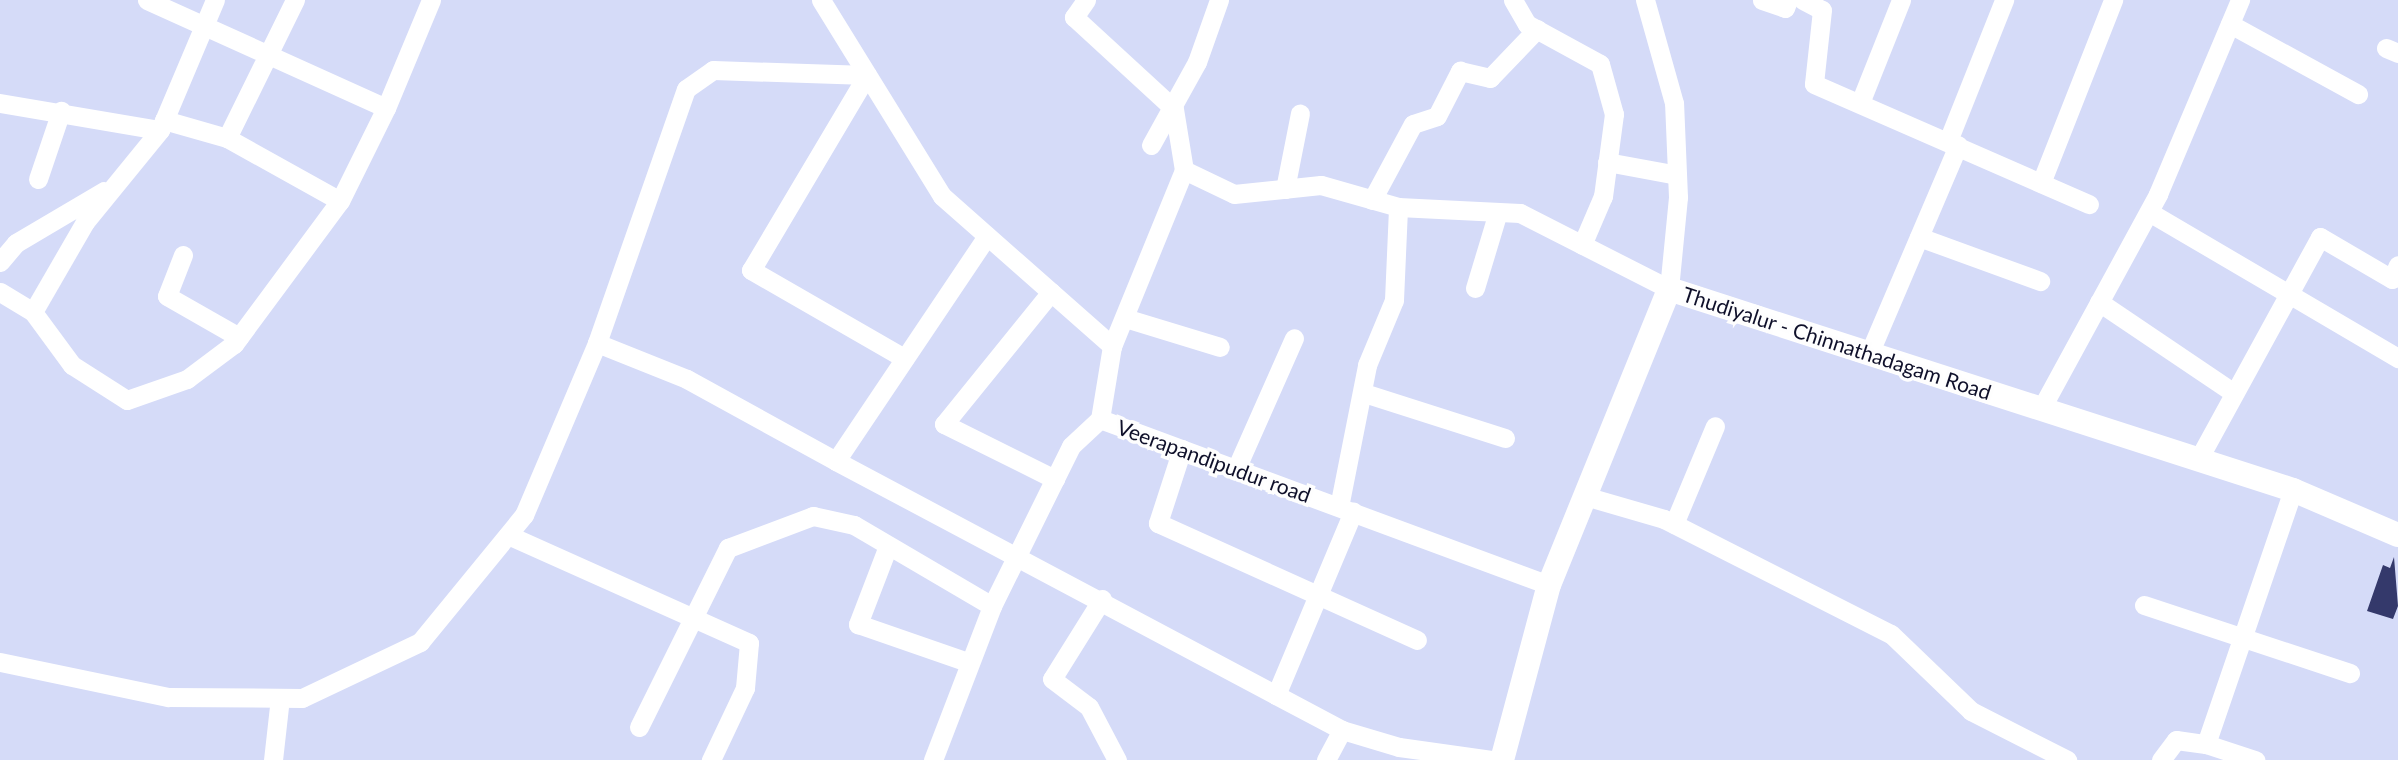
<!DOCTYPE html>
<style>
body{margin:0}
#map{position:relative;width:2398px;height:760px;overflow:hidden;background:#d5dbf8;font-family:Lato,sans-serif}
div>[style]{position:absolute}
.building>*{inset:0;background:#34396b}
.minor>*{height:19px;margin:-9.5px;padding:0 9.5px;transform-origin:9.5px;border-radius:9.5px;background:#fff}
.major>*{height:24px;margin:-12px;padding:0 12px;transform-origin:12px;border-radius:12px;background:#fff}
span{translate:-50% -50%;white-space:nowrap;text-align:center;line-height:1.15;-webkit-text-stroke:7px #fefefe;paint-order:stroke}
.street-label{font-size:21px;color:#0f102a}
</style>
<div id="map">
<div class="building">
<i style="clip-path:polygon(2394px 557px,2398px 606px,2393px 619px,2367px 611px,2383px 565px,2390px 568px)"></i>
</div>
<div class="minor">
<i style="left:147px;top:0;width:262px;rotate:24.3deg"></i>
<i style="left:386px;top:108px;width:117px;rotate:-67.4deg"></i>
<i style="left:821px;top:0;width:230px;rotate:58.3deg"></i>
<i style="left:942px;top:196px;width:227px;rotate:41.4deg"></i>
<i style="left:1112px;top:346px;width:74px;rotate:99.3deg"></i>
<i style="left:1100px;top:419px;width:479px;rotate:20.3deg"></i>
<i style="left:1086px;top:0;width:21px;rotate:125deg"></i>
<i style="left:1074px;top:17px;width:136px;rotate:42.6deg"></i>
<i style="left:1174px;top:109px;width:62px;rotate:80.7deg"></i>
<i style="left:1184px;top:170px;width:190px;rotate:112.2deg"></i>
<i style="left:1513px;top:0;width:28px;rotate:60deg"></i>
<i style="left:1527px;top:24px;width:83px;rotate:28.7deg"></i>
<i style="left:1600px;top:64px;width:52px;rotate:74.4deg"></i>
<i style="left:1614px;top:114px;width:83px;rotate:97.6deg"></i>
<i style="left:1603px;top:196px;width:53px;rotate:113.2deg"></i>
<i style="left:1762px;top:0;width:24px;rotate:19deg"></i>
<i style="left:1785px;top:8px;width:9px;rotate:-69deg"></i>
<i style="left:1803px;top:0;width:21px;rotate:28deg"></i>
<i style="left:1822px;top:10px;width:74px;rotate:96.2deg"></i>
<i style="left:1814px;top:84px;width:300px;rotate:23.6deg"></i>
<i style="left:2230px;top:24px;width:146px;rotate:28.7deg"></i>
<i style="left:2386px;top:48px;width:13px;rotate:23deg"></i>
<i style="left:0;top:103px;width:162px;rotate:9.6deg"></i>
<i style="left:1860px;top:103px;width:111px;rotate:-68.3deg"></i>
<i style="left:164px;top:120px;width:66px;rotate:15.9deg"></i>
<i style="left:227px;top:138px;width:154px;rotate:-63.8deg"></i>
<i style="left:227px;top:138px;width:129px;rotate:29.1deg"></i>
<i style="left:340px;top:201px;width:104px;rotate:-63.7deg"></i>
<i style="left:1948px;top:141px;width:152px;rotate:-68.3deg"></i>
<i style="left:1151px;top:145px;width:95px;rotate:-61deg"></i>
<i style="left:1197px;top:62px;width:66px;rotate:-70.5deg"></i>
<i style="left:1607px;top:162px;width:71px;rotate:10.5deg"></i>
<i style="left:1184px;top:170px;width:55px;rotate:25.6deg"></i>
<i style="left:1234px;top:194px;width:87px;rotate:-5.9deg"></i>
<i style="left:1321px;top:185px;width:80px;rotate:15.9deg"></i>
<i style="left:1398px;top:207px;width:122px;rotate:2.8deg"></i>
<i style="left:1520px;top:213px;width:167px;rotate:27deg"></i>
<i style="left:1669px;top:289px;width:92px;rotate:-84.4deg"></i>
<i style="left:1678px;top:197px;width:94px;rotate:-92.4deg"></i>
<i style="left:1674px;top:103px;width:107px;rotate:-105.7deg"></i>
<i style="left:38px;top:179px;width:72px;rotate:-71.3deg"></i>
<i style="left:2041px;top:183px;width:197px;rotate:-68.5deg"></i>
<i style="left:1285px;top:189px;width:77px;rotate:-78.8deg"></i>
<i style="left:1372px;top:200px;width:86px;rotate:-61.7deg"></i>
<i style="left:1413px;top:124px;width:25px;rotate:-18deg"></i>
<i style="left:1437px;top:116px;width:51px;rotate:-62.9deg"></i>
<i style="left:1460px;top:71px;width:31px;rotate:13deg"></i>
<i style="left:1490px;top:78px;width:68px;rotate:-46.2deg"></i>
<i style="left:2149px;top:212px;width:289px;rotate:30.4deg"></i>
<i style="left:987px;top:236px;width:271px;rotate:123.9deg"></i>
<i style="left:836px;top:461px;width:498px;rotate:28deg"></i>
<i style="left:1276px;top:695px;width:199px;rotate:-67.2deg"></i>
<i style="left:1919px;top:237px;width:129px;rotate:20deg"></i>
<i style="left:183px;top:255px;width:44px;rotate:111.3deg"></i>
<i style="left:167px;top:296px;width:83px;rotate:29.7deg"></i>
<i style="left:0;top:262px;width:25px;rotate:-50deg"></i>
<i style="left:16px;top:243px;width:102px;rotate:-30.6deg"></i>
<i style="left:1475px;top:288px;width:79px;rotate:-73.2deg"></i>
<i style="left:0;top:292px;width:39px;rotate:31deg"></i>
<i style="left:33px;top:312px;width:104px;rotate:-60deg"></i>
<i style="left:85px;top:222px;width:119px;rotate:-50.8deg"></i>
<i style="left:160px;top:130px;width:141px;rotate:-67.1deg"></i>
<i style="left:1051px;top:292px;width:170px;rotate:129deg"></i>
<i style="left:944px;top:424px;width:124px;rotate:26.4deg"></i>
<i style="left:2099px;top:302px;width:163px;rotate:34deg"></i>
<i style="left:33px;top:312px;width:66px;rotate:53.7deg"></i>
<i style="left:72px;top:365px;width:65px;rotate:32.5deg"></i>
<i style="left:127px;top:400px;width:64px;rotate:-19.3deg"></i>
<i style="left:187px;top:379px;width:59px;rotate:-36.7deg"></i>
<i style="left:234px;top:344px;width:178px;rotate:-53.5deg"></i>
<i style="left:1125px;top:318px;width:99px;rotate:17deg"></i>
<i style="left:1869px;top:354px;width:227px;rotate:-66.9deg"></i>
<i style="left:1364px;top:393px;width:148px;rotate:17.7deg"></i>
<i style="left:2041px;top:409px;width:245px;rotate:-61.4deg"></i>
<i style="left:2158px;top:194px;width:211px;rotate:-67.1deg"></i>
<i style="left:1182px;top:449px;width:78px;rotate:108deg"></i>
<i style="left:1158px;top:523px;width:284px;rotate:24.3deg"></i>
<i style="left:2198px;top:460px;width:254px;rotate:-61.3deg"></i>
<i style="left:2320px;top:237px;width:83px;rotate:30.3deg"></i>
<i style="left:2392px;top:279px;width:15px;rotate:-67deg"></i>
<i style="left:836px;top:461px;width:170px;rotate:-151.2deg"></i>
<i style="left:687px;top:379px;width:97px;rotate:-158.2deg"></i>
<i style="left:597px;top:343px;width:269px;rotate:-70.7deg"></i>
<i style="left:686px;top:89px;width:33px;rotate:-35deg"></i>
<i style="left:713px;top:70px;width:154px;rotate:1.9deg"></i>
<i style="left:867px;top:75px;width:227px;rotate:120.7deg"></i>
<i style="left:751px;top:270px;width:177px;rotate:29.9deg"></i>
<i style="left:1236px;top:469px;width:143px;rotate:-66.1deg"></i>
<i style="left:1585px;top:496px;width:82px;rotate:16.2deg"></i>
<i style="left:1664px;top:519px;width:254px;rotate:26.9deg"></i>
<i style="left:1891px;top:634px;width:111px;rotate:43.9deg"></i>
<i style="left:1971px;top:711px;width:108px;rotate:27deg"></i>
<i style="left:1339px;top:507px;width:145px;rotate:-78.8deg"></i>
<i style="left:1367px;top:365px;width:70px;rotate:-67.4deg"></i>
<i style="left:1394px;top:300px;width:93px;rotate:-87.5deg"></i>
<i style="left:1674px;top:524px;width:106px;rotate:-67.3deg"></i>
<i style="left:508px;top:535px;width:264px;rotate:24.1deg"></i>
<i style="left:749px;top:643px;width:45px;rotate:95.1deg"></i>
<i style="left:745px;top:688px;width:80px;rotate:115.3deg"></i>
<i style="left:888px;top:546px;width:84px;rotate:111deg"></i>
<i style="left:858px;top:624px;width:116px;rotate:19.1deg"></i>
<i style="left:1102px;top:599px;width:94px;rotate:122deg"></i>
<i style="left:1052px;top:679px;width:46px;rotate:37.1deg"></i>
<i style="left:1089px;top:707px;width:60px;rotate:62.2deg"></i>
<i style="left:2144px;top:605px;width:217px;rotate:18.3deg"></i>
<i style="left:0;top:662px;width:172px;rotate:11.8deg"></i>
<i style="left:168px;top:697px;width:134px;rotate:0.4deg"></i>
<i style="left:302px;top:698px;width:131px;rotate:-25.4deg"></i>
<i style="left:420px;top:642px;width:164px;rotate:-50.7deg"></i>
<i style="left:524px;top:515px;width:187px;rotate:-67deg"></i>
<i style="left:1276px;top:695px;width:75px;rotate:27.9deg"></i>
<i style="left:1342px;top:730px;width:59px;rotate:16.6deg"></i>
<i style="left:1399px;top:747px;width:95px;rotate:7.9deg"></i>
<i style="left:639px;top:727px;width:200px;rotate:-63.6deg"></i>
<i style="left:728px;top:548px;width:91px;rotate:-20.6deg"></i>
<i style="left:813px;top:516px;width:42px;rotate:12.4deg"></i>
<i style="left:854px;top:525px;width:160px;rotate:30.4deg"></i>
<i style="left:2206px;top:744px;width:52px;rotate:18.1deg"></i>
<i style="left:273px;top:760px;width:62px;rotate:-83.6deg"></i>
<i style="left:933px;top:760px;width:165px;rotate:-69deg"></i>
<i style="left:992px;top:606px;width:178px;rotate:-63.7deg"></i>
<i style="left:1071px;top:446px;width:40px;rotate:-43deg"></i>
<i style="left:1326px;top:760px;width:34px;rotate:-62deg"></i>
<i style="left:2161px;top:760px;width:25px;rotate:-53deg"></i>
<i style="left:2176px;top:740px;width:30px;rotate:8deg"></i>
<i style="left:2206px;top:744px;width:268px;rotate:-71.1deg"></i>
</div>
<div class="major">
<i style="left:1502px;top:760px;width:181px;rotate:-75deg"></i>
<i style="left:1549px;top:585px;width:319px;rotate:-67.9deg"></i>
<i style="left:1669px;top:289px;width:656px;rotate:17.85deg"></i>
<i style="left:2293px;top:490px;width:114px;rotate:23.2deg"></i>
</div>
<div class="street-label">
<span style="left:1837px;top:343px;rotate:18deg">Thudiyalur - Chinnathadagam Road</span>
<span style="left:1214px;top:461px;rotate:20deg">Veerapandipudur road</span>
</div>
</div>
